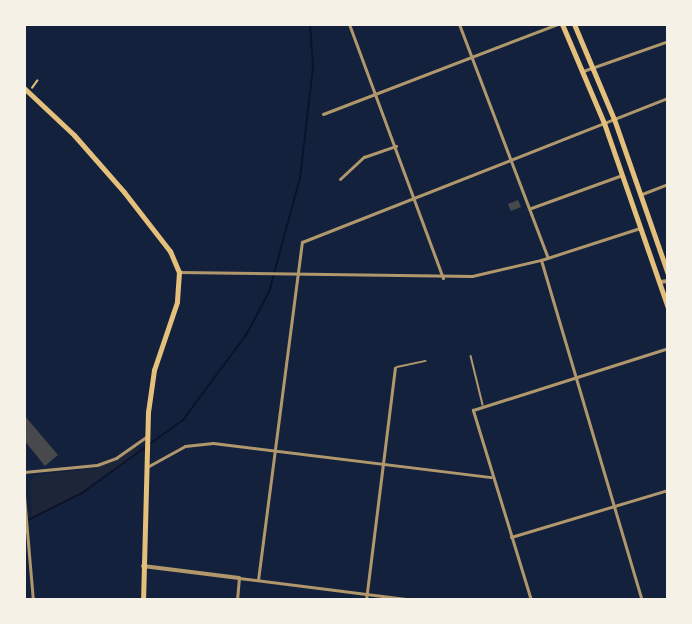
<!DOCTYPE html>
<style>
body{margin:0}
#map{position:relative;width:692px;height:624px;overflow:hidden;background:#14213d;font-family:"Sofia Sans Condensed",sans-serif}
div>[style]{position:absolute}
.green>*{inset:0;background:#1d2539}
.stream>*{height:2px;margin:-1px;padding:0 1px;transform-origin:1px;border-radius:1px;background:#0b132b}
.building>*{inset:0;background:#48494c}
.path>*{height:1.5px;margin:-0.75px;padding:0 0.75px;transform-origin:0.75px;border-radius:0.75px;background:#e5c07b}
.service>*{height:1.5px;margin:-0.75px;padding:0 0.75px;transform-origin:0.75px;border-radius:0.75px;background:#b1986c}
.minor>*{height:3px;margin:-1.5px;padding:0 1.5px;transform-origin:1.5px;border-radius:1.5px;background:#b1986c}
.tertiary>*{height:4px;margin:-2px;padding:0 2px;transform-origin:2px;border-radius:2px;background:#b1986c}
.primary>*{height:5px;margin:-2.5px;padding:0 2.5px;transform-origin:2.5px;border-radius:2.5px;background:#e5c07b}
span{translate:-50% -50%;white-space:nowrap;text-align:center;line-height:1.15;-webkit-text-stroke:4.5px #f6f1e7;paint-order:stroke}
.frame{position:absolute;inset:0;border:26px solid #f6f1e7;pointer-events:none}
</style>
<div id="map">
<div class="green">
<i style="clip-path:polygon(136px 446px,137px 454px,82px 493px,32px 518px,30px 482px,35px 475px,98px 468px)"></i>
</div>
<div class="stream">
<i style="left:24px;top:522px;width:65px;rotate:-26.6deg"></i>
<i style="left:82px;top:493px;width:125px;rotate:-35.9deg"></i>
<i style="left:183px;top:420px;width:106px;rotate:-53.5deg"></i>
<i style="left:246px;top:335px;width:49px;rotate:-61.9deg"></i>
<i style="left:269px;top:292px;width:118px;rotate:-74.8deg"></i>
<i style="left:300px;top:178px;width:112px;rotate:-83.3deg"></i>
<i style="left:313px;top:67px;width:43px;rotate:-94deg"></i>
</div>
<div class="building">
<i style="clip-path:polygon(518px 200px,521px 207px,511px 211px,508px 204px)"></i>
<i style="clip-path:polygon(24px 415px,58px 455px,45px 466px,24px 440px)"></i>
</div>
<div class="path">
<i style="left:32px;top:88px;width:9px;rotate:-54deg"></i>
</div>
<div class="service">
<i style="left:471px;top:356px;width:50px;rotate:76.2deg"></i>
<i style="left:397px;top:367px;width:29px;rotate:-12deg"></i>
</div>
<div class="minor">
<i style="left:349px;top:24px;width:271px;rotate:69.7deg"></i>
<i style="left:459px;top:24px;width:250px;rotate:69.2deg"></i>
<i style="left:583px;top:71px;width:90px;rotate:-19.4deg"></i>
<i style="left:323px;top:114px;width:251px;rotate:-21deg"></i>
<i style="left:340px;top:179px;width:33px;rotate:-43deg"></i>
<i style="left:364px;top:157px;width:34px;rotate:-19deg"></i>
<i style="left:642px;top:194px;width:28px;rotate:-21deg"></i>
<i style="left:531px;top:208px;width:97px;rotate:-19.9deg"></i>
<i style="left:541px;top:260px;width:355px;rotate:73.5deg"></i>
<i style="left:179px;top:272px;width:293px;rotate:0.8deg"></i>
<i style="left:472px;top:276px;width:71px;rotate:-13.1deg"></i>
<i style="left:541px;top:260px;width:104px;rotate:-17.9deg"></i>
<i style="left:147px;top:467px;width:43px;rotate:-28.9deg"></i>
<i style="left:185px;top:446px;width:28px;rotate:-6deg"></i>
<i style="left:213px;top:443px;width:280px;rotate:7deg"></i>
<i style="left:24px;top:472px;width:73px;rotate:-5.5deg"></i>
<i style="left:97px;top:465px;width:20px;rotate:-20deg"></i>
<i style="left:116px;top:458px;width:37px;rotate:-35deg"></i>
<i style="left:24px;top:496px;width:104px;rotate:85.1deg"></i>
<i style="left:511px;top:537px;width:164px;rotate:-16.7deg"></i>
<i style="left:258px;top:580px;width:341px;rotate:-82.6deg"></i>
<i style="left:302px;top:242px;width:393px;rotate:-21.5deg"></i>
<i style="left:237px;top:600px;width:22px;rotate:-85deg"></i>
<i style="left:239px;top:578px;width:176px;rotate:7.2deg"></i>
<i style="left:366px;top:600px;width:234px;rotate:-82.9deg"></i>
<i style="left:531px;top:600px;width:199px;rotate:-107deg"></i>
<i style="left:473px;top:410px;width:205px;rotate:-17.6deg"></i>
</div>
<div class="tertiary">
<i style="left:660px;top:282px;width:8px;rotate:-7deg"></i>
<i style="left:143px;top:566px;width:97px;rotate:7.1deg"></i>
</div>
<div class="primary">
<i style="left:562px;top:24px;width:108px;rotate:67deg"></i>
<i style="left:604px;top:123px;width:196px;rotate:70.9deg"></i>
<i style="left:574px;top:24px;width:103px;rotate:67.2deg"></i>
<i style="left:614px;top:119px;width:164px;rotate:70.8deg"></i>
<i style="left:24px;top:88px;width:69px;rotate:43.2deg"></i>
<i style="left:74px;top:135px;width:76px;rotate:48.7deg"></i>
<i style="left:124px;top:192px;width:75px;rotate:52.1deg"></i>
<i style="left:170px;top:251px;width:23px;rotate:67deg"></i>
<i style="left:179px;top:272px;width:30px;rotate:94deg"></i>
<i style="left:177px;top:302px;width:72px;rotate:108.7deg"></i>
<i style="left:154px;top:370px;width:42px;rotate:98.1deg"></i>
<i style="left:148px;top:412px;width:188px;rotate:91.5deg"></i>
</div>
<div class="frame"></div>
</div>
